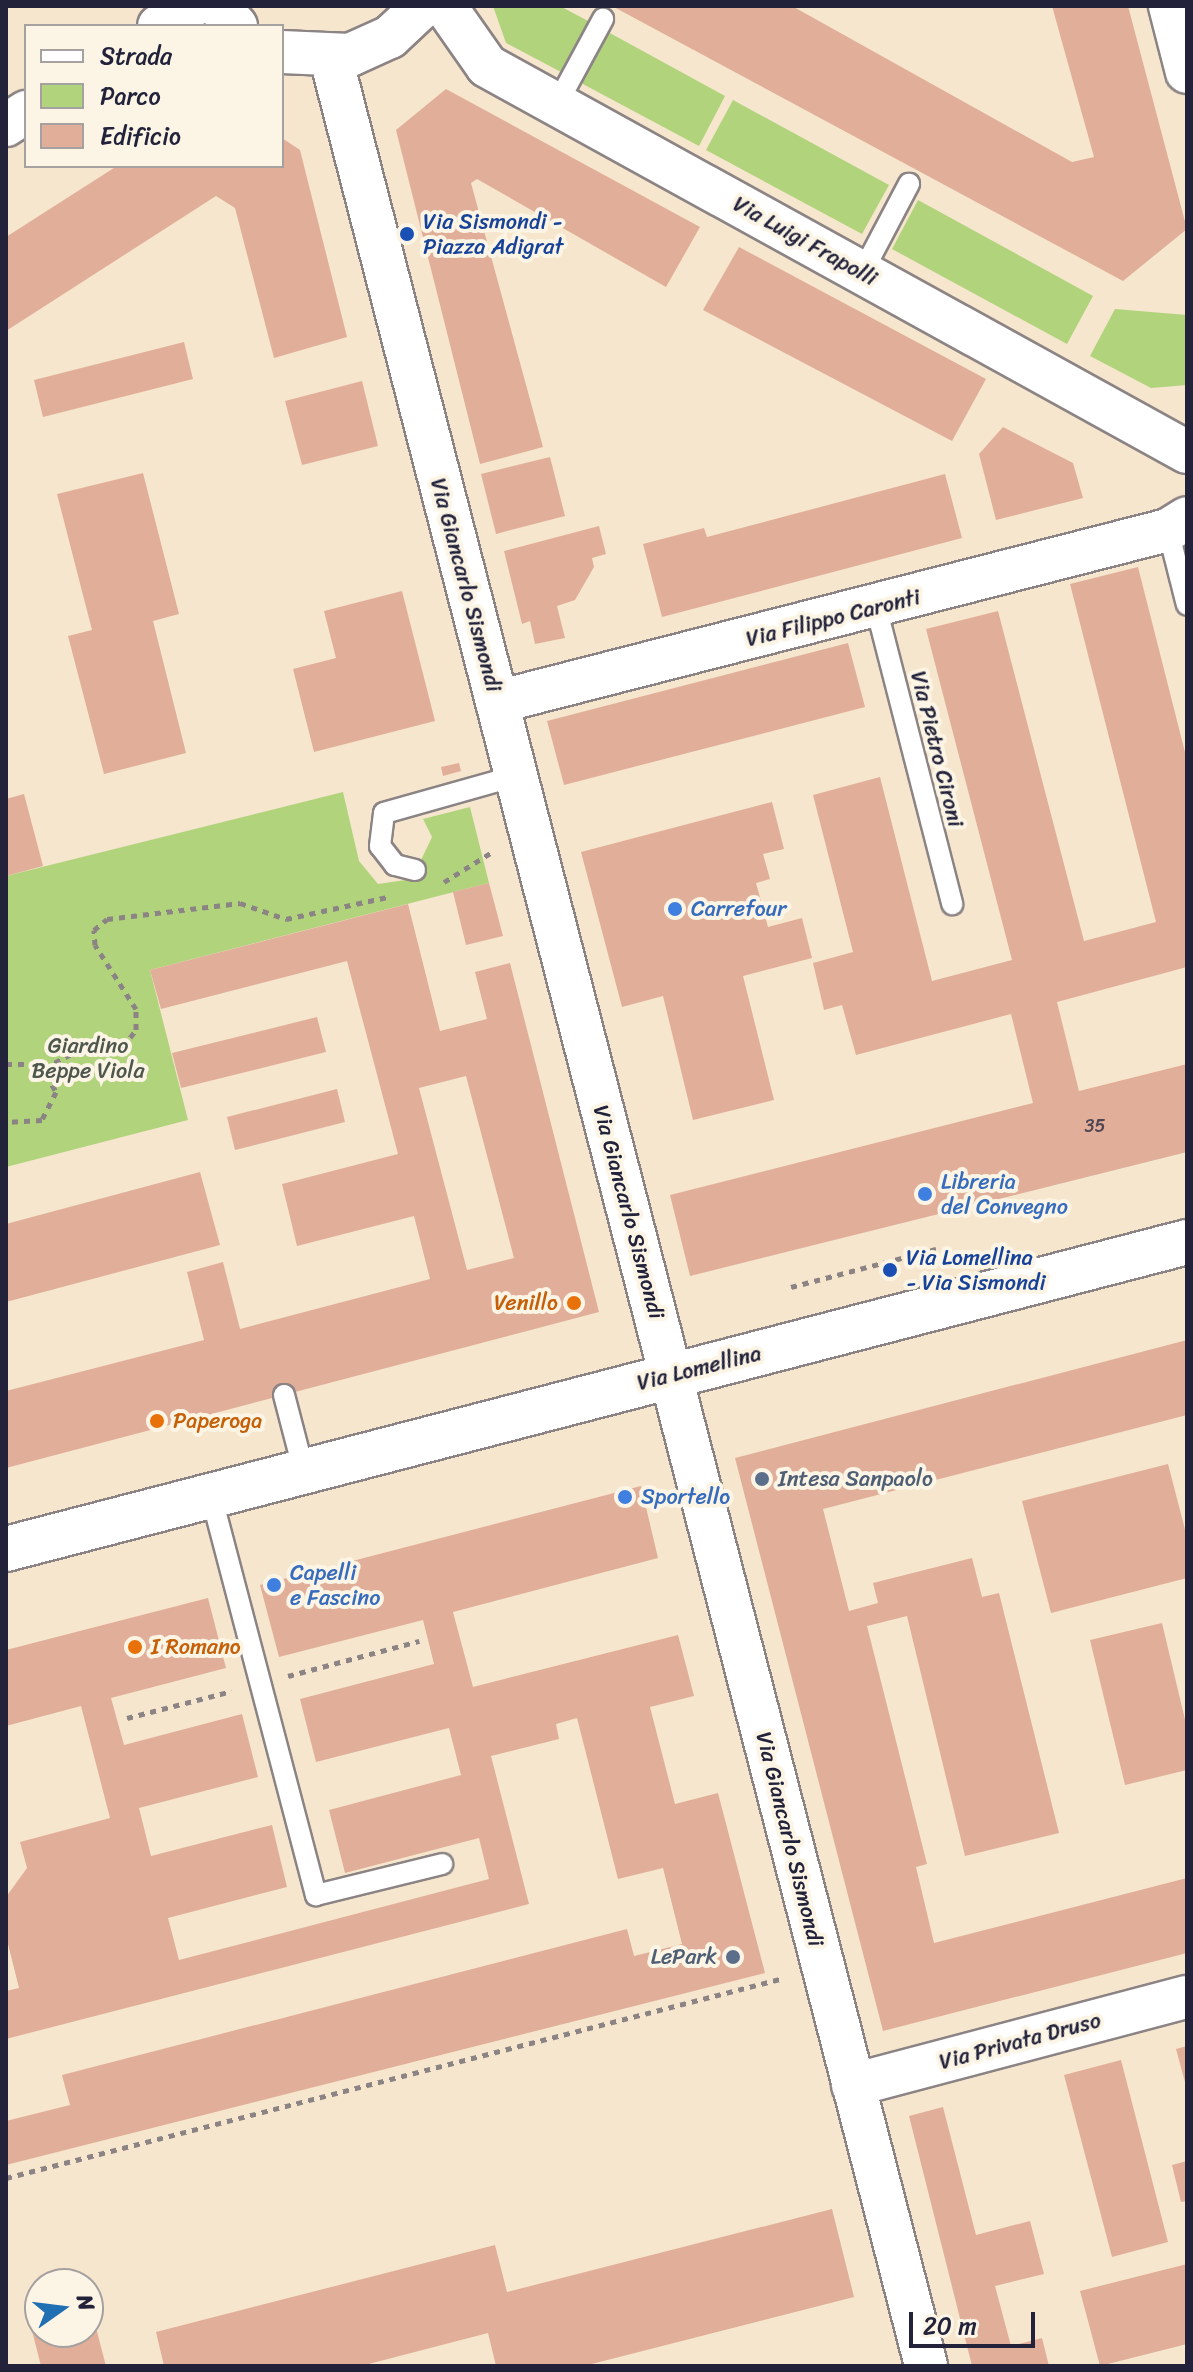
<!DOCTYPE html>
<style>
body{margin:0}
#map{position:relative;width:1193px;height:2372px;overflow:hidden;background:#f6e6cd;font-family:Sriracha,sans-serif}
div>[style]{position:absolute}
.green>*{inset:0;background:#b0d37c}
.building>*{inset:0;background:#e1af99}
.path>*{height:5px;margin-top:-2.5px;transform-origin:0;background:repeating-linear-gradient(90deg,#8c8484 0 6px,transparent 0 12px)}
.roads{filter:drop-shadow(2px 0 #8c8484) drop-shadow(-2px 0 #8c8484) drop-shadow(0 2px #8c8484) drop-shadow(0 -2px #8c8484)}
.lane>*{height:20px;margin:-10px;padding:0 10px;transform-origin:10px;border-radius:10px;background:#fff}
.street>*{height:42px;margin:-21px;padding:0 21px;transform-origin:21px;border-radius:21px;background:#fff}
.secondary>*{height:44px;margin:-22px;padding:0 22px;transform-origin:22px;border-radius:22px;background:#fff}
.dots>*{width:22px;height:22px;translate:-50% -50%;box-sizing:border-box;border:4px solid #fcf5e5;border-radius:50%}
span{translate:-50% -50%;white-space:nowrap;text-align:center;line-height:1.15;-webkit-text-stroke:8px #fcf5e5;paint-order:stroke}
.number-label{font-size:18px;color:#524552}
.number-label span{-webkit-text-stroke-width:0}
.transit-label{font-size:22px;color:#164399}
.left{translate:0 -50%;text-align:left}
.street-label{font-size:22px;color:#22223b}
.shop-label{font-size:22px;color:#366cbe}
.park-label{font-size:22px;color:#4d574e}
.food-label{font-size:22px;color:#c56008}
.right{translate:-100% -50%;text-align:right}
.service-label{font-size:22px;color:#4e5e75}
.frame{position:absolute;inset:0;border:8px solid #22223b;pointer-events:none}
.legend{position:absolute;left:24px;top:24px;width:260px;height:144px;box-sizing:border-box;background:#fcf5e5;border:2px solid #a5a1a1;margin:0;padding:10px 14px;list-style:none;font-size:24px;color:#22223b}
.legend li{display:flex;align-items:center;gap:16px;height:40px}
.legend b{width:40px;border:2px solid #a5a1a1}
.north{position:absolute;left:24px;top:2268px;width:80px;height:80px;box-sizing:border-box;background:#fcf5e5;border:2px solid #a5a1a1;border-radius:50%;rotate:76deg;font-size:22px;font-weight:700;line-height:32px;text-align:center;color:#22223b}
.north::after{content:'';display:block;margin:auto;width:28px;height:36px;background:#1f6fb2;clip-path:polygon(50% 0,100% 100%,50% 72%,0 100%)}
.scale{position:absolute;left:909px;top:2312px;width:126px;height:36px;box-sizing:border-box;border:4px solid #22223b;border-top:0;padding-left:10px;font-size:24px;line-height:28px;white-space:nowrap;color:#22223b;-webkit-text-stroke:6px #fcf5e5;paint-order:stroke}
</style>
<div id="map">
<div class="green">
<i style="clip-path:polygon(493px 6px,560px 6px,588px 21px,561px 72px,506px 43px)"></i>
<i style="clip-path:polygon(608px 32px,725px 96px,699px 146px,581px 83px)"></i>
<i style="clip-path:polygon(733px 100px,889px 185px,862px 234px,706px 150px)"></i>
<i style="clip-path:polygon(918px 200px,1093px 296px,1067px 344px,892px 249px)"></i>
<i style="clip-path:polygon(1115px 309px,1187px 315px,1187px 385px,1151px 388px,1090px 356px)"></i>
<i style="clip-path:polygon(343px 792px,359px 861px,378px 884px,412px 879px,432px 837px,423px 819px,470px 807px,489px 883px,150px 970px,188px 1120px,6px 1167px,6px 876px)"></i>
</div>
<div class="building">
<i style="clip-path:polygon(612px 6px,792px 6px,1072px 162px,1094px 157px,1052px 6px,1128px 6px,1187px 229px,1123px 281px)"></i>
<i style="clip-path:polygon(446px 89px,700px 227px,666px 287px,477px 179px,471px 183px,543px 447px,480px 464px,396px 130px)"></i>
<i style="clip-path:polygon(282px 138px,300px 150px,347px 337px,274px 358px,235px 208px,216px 196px,6px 331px,6px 237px,117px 166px,282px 166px)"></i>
<i style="clip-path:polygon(739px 247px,986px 379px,952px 441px,703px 310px)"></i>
<i style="clip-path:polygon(184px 342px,193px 379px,43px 417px,34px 380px)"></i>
<i style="clip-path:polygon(362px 381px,378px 446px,302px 465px,285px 401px)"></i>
<i style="clip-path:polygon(1003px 427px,1073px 463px,1083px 498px,996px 520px,979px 454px)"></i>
<i style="clip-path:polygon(550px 457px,565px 516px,496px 534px,481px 474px)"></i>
<i style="clip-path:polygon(143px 473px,179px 614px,153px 621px,186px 753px,104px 774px,68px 636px,92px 630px,57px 494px)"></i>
<i style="clip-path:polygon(945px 474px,962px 538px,662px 617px,643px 544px,704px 528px,707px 537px)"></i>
<i style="clip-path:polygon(599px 526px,606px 554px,592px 558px,594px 567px,575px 600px,557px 606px,565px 638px,535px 644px,530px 621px,522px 624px,504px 551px)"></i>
<i style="clip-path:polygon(1138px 567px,1187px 760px,1187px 967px,1057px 1002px,1079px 1091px,1187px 1064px,1187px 1152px,690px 1276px,670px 1195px,1033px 1103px,1011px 1014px,856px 1055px,842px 1005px,824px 1010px,813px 963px,853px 952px,813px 795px,880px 777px,932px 981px,1012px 960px,926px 629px,998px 611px,1084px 941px,1156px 922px,1070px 584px)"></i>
<i style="clip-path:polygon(402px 591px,435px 721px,314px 752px,293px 669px,336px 658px,324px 611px)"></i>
<i style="clip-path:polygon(848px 643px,865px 707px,564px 785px,547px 721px)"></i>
<i style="clip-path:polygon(459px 763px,461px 771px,443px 776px,441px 767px)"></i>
<i style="clip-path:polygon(24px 794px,43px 866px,6px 876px,6px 799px)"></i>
<i style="clip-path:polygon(772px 802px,784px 849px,763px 854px,770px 879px,756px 883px,768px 927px,802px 918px,812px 958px,743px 976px,774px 1100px,693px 1120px,663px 996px,622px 1007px,581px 852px)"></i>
<i style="clip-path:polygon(489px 883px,503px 936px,466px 945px,453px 892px)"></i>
<i style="clip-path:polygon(evenodd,408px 904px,440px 1031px,487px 1019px,475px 972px,510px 963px,599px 1312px,6px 1468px,6px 1391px,204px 1340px,187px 1272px,223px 1262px,240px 1329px,430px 1279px,414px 1216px,297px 1246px,282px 1184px,398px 1154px,347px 961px,161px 1009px,150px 970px,408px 904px,466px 1076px,514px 1258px,467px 1270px,419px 1088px,466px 1076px)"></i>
<i style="clip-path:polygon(317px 1017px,326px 1052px,181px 1088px,172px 1053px)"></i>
<i style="clip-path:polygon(337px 1089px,345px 1122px,235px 1150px,227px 1117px)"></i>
<i style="clip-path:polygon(200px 1172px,220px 1245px,6px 1302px,6px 1224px)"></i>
<i style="clip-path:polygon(1187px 1340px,1187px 1415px,823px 1509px,849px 1611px,878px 1603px,873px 1583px,972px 1558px,982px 1597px,999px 1593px,1059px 1833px,965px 1856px,907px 1616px,867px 1626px,927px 1864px,916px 1867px,934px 1943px,1187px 1878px,1187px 1953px,883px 2031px,735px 1458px)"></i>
<i style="clip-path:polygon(1168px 1464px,1187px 1537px,1187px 1578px,1051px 1613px,1022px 1501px)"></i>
<i style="clip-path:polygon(641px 1486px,658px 1558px,453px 1612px,473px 1687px,678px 1635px,694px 1696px,650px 1707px,675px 1804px,718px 1793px,765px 1973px,6px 2165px,6px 2121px,70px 2105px,62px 2075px,627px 1929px,634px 1956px,682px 1944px,663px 1868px,618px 1879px,577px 1718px,556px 1724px,559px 1739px,491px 1756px,529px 1904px,6px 2039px,6px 1991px,19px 1988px,6px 1936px,6px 1897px,27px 1868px,20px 1842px,110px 1818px,81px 1706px,6px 1726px,6px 1650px,208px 1598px,226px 1668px,111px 1698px,124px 1745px,242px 1714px,258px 1777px,139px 1808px,151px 1856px,272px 1825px,287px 1887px,168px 1918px,179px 1960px,489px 1879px,479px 1838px,345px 1873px,329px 1810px,461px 1775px,449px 1728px,316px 1762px,300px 1699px,434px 1664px,423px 1620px,279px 1657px,260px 1585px)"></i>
<i style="clip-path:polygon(1162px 1623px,1187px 1728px,1187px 1770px,1125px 1785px,1090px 1640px)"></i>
<i style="clip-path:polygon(1187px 2046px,1187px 2086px,1186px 2086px,1176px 2049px)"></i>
<i style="clip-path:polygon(1121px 2060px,1168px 2242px,1112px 2257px,1064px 2075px)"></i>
<i style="clip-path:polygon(943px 2107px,976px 2235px,1030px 2221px,1044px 2274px,995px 2286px,1011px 2346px,1042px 2338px,1049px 2366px,972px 2366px,909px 2116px)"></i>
<i style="clip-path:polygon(1187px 2161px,1187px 2201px,1181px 2202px,1172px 2165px)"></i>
<i style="clip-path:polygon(832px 2209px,854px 2297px,584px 2366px,496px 2366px,488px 2333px,361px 2366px,164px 2366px,156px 2332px,495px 2245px,507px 2292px)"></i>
<i style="clip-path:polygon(1187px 2264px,1187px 2344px,1100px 2366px,1080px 2291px)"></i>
<i style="clip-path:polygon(89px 2301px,106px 2366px,41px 2366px,27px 2311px,40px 2308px,40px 2332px,88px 2332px)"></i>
</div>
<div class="path">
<i style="left:444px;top:882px;width:57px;rotate:-32deg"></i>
<i style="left:6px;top:1064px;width:34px"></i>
<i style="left:40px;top:1064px;width:32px;rotate:60deg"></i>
<i style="left:56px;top:1092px;width:31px;rotate:117deg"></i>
<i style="left:42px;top:1120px;width:36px;rotate:177deg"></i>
<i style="left:44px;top:1068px;width:30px;rotate:-27deg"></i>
<i style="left:71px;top:1054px;width:52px;rotate:-7.7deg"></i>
<i style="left:123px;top:1047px;width:21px;rotate:-53deg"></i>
<i style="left:136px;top:1030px;width:21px;rotate:-90deg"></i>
<i style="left:136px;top:1009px;width:76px;rotate:-122.6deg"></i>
<i style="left:95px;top:945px;width:15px;rotate:-94deg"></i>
<i style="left:94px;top:930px;width:17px;rotate:-40deg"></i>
<i style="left:107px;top:919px;width:134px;rotate:-6.9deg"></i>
<i style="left:240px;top:903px;width:49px;rotate:19.2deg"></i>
<i style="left:286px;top:919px;width:104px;rotate:-12.2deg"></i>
<i style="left:791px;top:1287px;width:150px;rotate:-14.7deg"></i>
<i style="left:288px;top:1676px;width:136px;rotate:-15deg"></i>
<i style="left:127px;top:1718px;width:108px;rotate:-14.4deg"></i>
<i style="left:6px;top:2178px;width:803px;rotate:-14.42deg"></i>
</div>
<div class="roads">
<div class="lane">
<i style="left:557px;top:104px;width:97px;rotate:-61.6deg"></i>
<i style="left:862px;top:273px;width:101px;rotate:-62.2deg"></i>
<i style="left:1168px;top:530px;width:77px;rotate:75.8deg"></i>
<i style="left:876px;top:607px;width:307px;rotate:75.6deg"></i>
<i style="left:415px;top:870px;width:21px;rotate:-166deg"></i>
<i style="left:395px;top:865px;width:24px;rotate:-128deg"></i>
<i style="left:380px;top:846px;width:33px;rotate:-83deg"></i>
<i style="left:384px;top:813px;width:137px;rotate:-15.7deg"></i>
<i style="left:284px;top:1395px;width:80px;rotate:75.4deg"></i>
<i style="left:211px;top:1495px;width:414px;rotate:75.3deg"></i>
<i style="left:316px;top:1895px;width:130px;rotate:-13.8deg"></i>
</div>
<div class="street">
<i style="left:218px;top:6px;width:27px;rotate:48deg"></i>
<i style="left:445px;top:6px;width:73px;rotate:55deg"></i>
<i style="left:487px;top:66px;width:799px;rotate:28.87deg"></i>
<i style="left:1170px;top:6px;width:68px;rotate:75.6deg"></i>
<i style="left:159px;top:26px;width:39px;rotate:-31deg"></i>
<i style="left:282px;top:52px;width:68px;rotate:2.5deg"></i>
<i style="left:350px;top:55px;width:44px;rotate:-24.2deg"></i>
<i style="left:390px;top:37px;width:45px;rotate:-43.2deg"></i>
<i style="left:331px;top:58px;width:2383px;rotate:75.54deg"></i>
<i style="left:6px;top:125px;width:24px;rotate:-33deg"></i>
<i style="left:497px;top:702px;width:693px;rotate:-14.38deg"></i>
<i style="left:1168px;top:530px;width:22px;rotate:-32deg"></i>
<i style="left:853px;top:2085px;width:345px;rotate:-14.8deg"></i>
</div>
<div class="secondary">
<i style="left:6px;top:1549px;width:1220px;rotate:-14.57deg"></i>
</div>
</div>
<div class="dots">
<i style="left:407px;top:234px;background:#1a4fb4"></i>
<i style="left:675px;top:909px;background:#3f7fe0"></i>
<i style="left:925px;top:1194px;background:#3f7fe0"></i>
<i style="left:890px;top:1270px;background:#1a4fb4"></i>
<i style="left:574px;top:1303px;background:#e8710a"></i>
<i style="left:157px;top:1421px;background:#e8710a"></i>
<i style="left:762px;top:1479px;background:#5c6f8a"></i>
<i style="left:625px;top:1497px;background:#3f7fe0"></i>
<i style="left:274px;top:1585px;background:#3f7fe0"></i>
<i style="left:135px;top:1647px;background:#e8710a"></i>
<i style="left:733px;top:1957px;background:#5c6f8a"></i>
</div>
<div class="number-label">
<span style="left:1095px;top:1126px">35</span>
</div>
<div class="transit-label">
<span class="left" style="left:423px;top:234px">Via Sismondi -<br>Piazza Adigrat</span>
<span class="left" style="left:906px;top:1270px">Via Lomellina<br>- Via Sismondi</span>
</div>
<div class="street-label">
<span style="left:805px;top:241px;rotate:29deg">Via Luigi Frapolli</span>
<span style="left:466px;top:585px;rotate:75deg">Via Giancarlo Sismondi</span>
<span style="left:833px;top:618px;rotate:-14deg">Via Filippo Caronti</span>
<span style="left:937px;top:749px;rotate:76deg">Via Pietro Cironi</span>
<span style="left:629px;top:1212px;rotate:75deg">Via Giancarlo Sismondi</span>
<span style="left:699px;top:1368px;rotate:-14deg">Via Lomellina</span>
<span style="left:790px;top:1839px;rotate:76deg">Via Giancarlo Sismondi</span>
<span style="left:1020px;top:2041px;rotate:-15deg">Via Privata Druso</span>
</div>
<div class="shop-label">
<span class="left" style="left:691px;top:909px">Carrefour</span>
<span class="left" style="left:941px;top:1194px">Libreria<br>del Convegno</span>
<span class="left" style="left:641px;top:1497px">Sportello</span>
<span class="left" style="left:290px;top:1585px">Capelli<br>e Fascino</span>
</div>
<div class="park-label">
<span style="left:88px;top:1058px">Giardino<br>Beppe Viola</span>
</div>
<div class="food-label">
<span class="right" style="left:558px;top:1303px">Venillo</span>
<span class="left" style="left:173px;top:1421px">Paperoga</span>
<span class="left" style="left:151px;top:1647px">I Romano</span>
</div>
<div class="service-label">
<span class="left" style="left:778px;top:1479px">Intesa Sanpaolo</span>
<span class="right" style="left:717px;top:1957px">LePark</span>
</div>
<div class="frame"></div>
<ul class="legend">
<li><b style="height:10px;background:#fff"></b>Strada</li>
<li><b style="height:22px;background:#b0d37c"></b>Parco</li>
<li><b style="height:22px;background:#e1af99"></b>Edificio</li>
</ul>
<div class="north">N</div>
<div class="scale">20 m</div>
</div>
